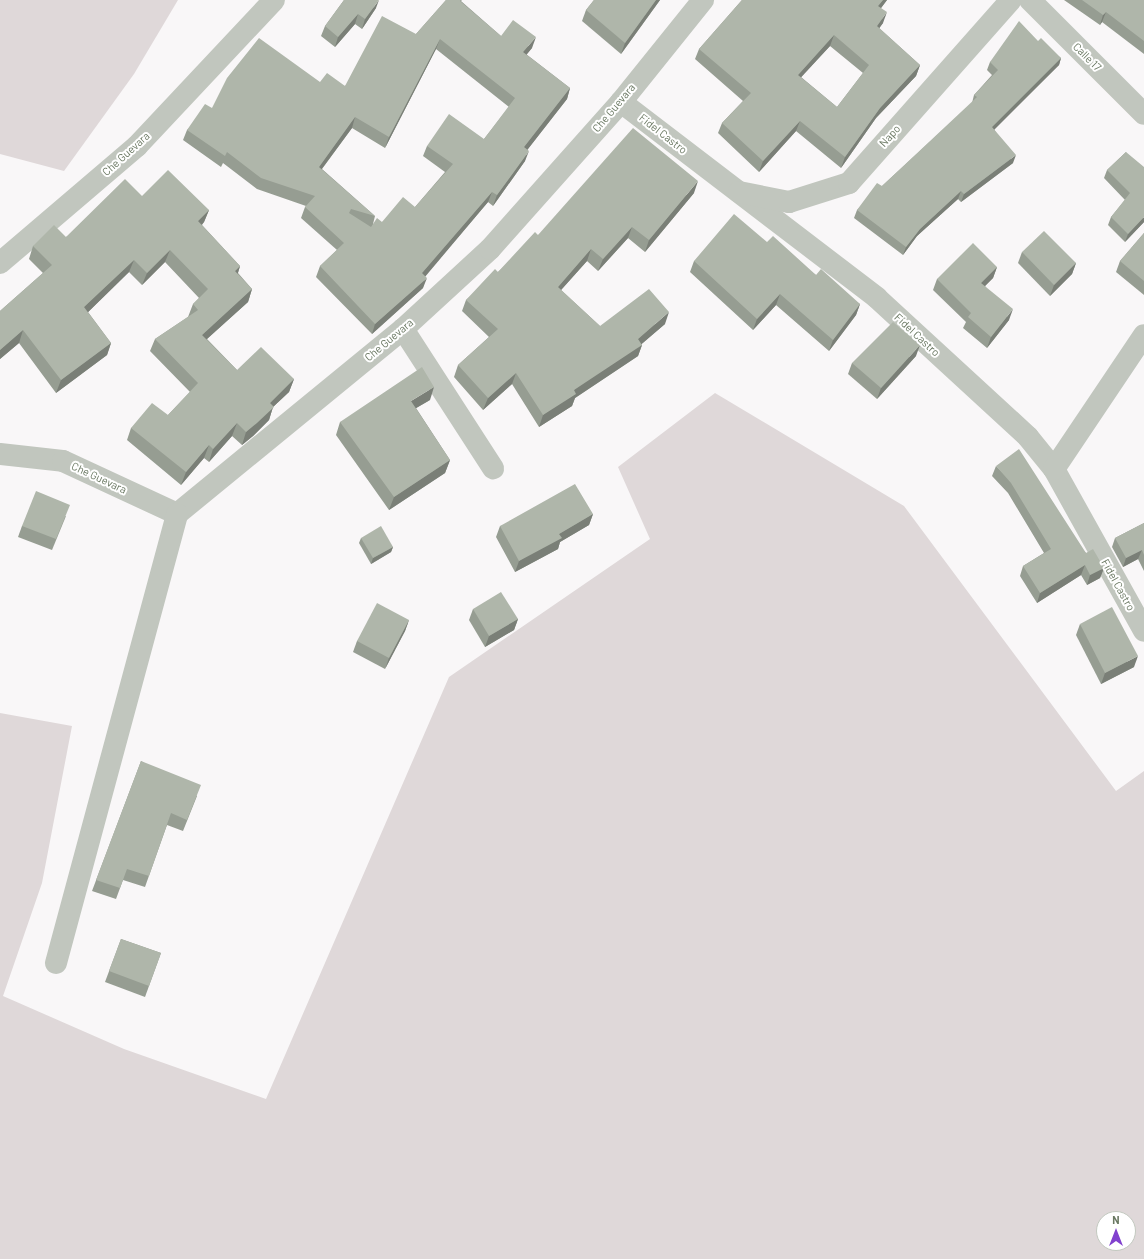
<!DOCTYPE html>
<style>
body{margin:0}
#map{position:relative;width:1144px;height:1259px;overflow:hidden;background:#f9f7f8;font-family:Barlow,sans-serif}
div>[style]{position:absolute}
.green>*{inset:0;background:#dfd8d9}
.minor>*{height:22px;margin:-11px;padding:0 11px;transform-origin:11px;border-radius:11px;background:#c1c6be}
.wall>*{inset:0;background:#969d92}
.shaded-wall>*{inset:0;background:#7a7f77}
.building>*{inset:0;background:#afb6aa}
span{translate:-50% -50%;white-space:nowrap;text-align:center;line-height:1.15;-webkit-text-stroke:4px #fff;paint-order:stroke}
.street-label{font-size:11px;color:#6a7862}
.north{position:absolute;left:1096px;top:1211px;width:40px;height:40px;box-sizing:border-box;background:#fff;border:1px solid #c3c9c0;border-radius:50%;rotate:0deg;font-size:11px;font-weight:700;line-height:16px;text-align:center;color:#6a7862}
.north::after{content:'';display:block;margin:auto;width:14px;height:18px;background:#8141ce;clip-path:polygon(50% 0,100% 100%,50% 72%,0 100%)}
</style>
<div id="map">
<div class="green">
<i style="clip-path:polygon(0 0,178px 0,134px 74px,64px 171px,0 154px)"></i>
<i style="clip-path:polygon(evenodd,715px 393px,904px 506px,1116px 791px,1144px 771px,1144px 1259px,0 1259px,0 713px,72px 726px,42px 883px,3px 996px,124px 1049px,266px 1099px,449px 677px,650px 539px,618px 467px,715px 393px,1104px 1219px,1128px 1219px,1128px 1243px,1104px 1243px,1104px 1219px)"></i>
</div>
<div class="minor">
<i style="left:1030px;top:0;width:161px;rotate:45deg"></i>
<i style="left:621px;top:102px;width:322px;rotate:37.4deg"></i>
<i style="left:877px;top:298px;width:205px;rotate:42.6deg"></i>
<i style="left:1028px;top:437px;width:41px;rotate:50.9deg"></i>
<i style="left:1054px;top:469px;width:185px;rotate:60.9deg"></i>
<i style="left:739px;top:192px;width:51px;rotate:11.3deg"></i>
<i style="left:789px;top:202px;width:63px;rotate:-17.6deg"></i>
<i style="left:849px;top:183px;width:244px;rotate:-48.5deg"></i>
<i style="left:0;top:263px;width:180px;rotate:-40.5deg"></i>
<i style="left:137px;top:146px;width:200px;rotate:-46.8deg"></i>
<i style="left:403px;top:329px;width:166px;rotate:57.1deg"></i>
<i style="left:0;top:454px;width:63px;rotate:6.3deg"></i>
<i style="left:63px;top:461px;width:126px;rotate:24.9deg"></i>
<i style="left:1054px;top:469px;width:161px;rotate:-56.1deg"></i>
<i style="left:177px;top:514px;width:292px;rotate:-39.3deg"></i>
<i style="left:403px;top:329px;width:118px;rotate:-42.6deg"></i>
<i style="left:490px;top:249px;width:197px;rotate:-48.3deg"></i>
<i style="left:621px;top:102px;width:131px;rotate:-51.2deg"></i>
<i style="left:56px;top:963px;width:465px;rotate:-74.9deg"></i>
</div>
<div class="wall">
<i style="clip-path:polygon(344px 0,376px 8px,362px 29px,355px 24px,335px 47px,321px 36px,325px 26px)"></i>
<i style="clip-path:polygon(evenodd,446px 0,462px 0,461px 1px,501px 36px,532px 48px,526px 54px,570px 88px,567px 99px,527px 150px,525px 161px,493px 206px,488px 202px,425px 276px,423px 288px,372px 334px,316px 277px,320px 266px,337px 250px,301px 218px,305px 207px,306px 206px,257px 189px,223px 163px,221px 167px,183px 140px,187px 130px,212px 108px,320px 82px,345px 86px,416px 34px,446px 0,436px 49px,509px 107px,484px 139px,427px 146px,423px 156px,445px 172px,415px 207px,382px 222px,373px 224px,375px 216px,322px 169px,352px 128px,385px 148px,436px 49px)"></i>
<i style="clip-path:polygon(594px 0,660px 0,621px 54px,582px 21px,586px 10px)"></i>
<i style="clip-path:polygon(evenodd,742px 0,887px 0,881px 8px,883px 23px,879px 28px,920px 65px,916px 76px,876px 118px,841px 168px,796px 131px,759px 172px,718px 133px,722px 123px,743px 101px,695px 59px,699px 49px,742px 0,830px 46px,863px 73px,837px 107px,801px 77px,830px 46px)"></i>
<i style="clip-path:polygon(1064px 0,1144px 0,1144px 54px,1102px 22px,1100px 25px)"></i>
<i style="clip-path:polygon(1038px 41px,1061px 58px,1059px 65px,994px 129px,1013px 163px,961px 202px,958px 199px,917px 236px,903px 255px,854px 218px,857px 210px,882px 186px,972px 103px,974px 95px,992px 75px,987px 70px,990px 62px)"></i>
<i style="clip-path:polygon(1126px 152px,1144px 222px,1125px 242px,1108px 225px,1111px 217px,1125px 200px,1104px 178px,1107px 170px)"></i>
<i style="clip-path:polygon(694px 193px,645px 252px,628px 238px,598px 271px,587px 261px,561px 290px,600px 326px,665px 324px,641px 344px,642px 345px,638px 356px,575px 398px,572px 406px,539px 427px,512px 384px,483px 410px,454px 377px,458px 365px,489px 337px,462px 311px,466px 300px,498px 272px,538px 235px)"></i>
<i style="clip-path:polygon(142px 196px,209px 210px,204px 222px,202px 225px,240px 266px,238px 273px,252px 289px,248px 302px,207px 339px,237px 370px,294px 379px,289px 392px,273px 407px,269px 420px,253px 436px,242px 445px,232px 436px,209px 462px,204px 458px,181px 485px,127px 440px,131px 428px,168px 415px,190px 392px,150px 351px,155px 339px,188px 317px,193px 304px,199px 298px,165px 262px,142px 285px,129px 272px,88px 312px,111px 343px,107px 355px,56px 393px,19px 343px,0 359px,0 311px,43px 273px,29px 259px,33px 246px,66px 237px)"></i>
<i style="clip-path:polygon(1144px 233px,1144px 295px,1116px 272px,1120px 261px)"></i>
<i style="clip-path:polygon(767px 242px,816px 275px,860px 304px,856px 315px,829px 351px,776px 305px,753px 330px,690px 272px,694px 261px)"></i>
<i style="clip-path:polygon(1022px 252px,1076px 263px,1072px 274px,1050px 296px,1018px 263px)"></i>
<i style="clip-path:polygon(997px 267px,993px 278px,985px 286px,1009px 320px,987px 348px,963px 328px,966px 322px,933px 290px,937px 279px)"></i>
<i style="clip-path:polygon(916px 356px,877px 399px,848px 374px,852px 363px)"></i>
<i style="clip-path:polygon(430px 400px,416px 408px,450px 460px,445px 473px,389px 510px,336px 435px,340px 422px)"></i>
<i style="clip-path:polygon(996px 466px,1086px 553px,1104px 568px,1100px 578px,1087px 585px,1081px 575px,1037px 603px,1020px 576px,1023px 566px,1044px 553px,1008px 493px,992px 476px)"></i>
<i style="clip-path:polygon(593px 514px,589px 525px,560px 542px,558px 549px,515px 572px,496px 537px,500px 526px)"></i>
<i style="clip-path:polygon(66px 516px,52px 550px,18px 537px,22px 526px)"></i>
<i style="clip-path:polygon(1144px 523px,1144px 571px,1138px 559px,1123px 567px,1112px 547px,1115px 538px)"></i>
<i style="clip-path:polygon(361px 538px,393px 547px,391px 552px,371px 564px,359px 543px)"></i>
<i style="clip-path:polygon(473px 609px,518px 619px,514px 630px,485px 647px,469px 620px)"></i>
<i style="clip-path:polygon(409px 620px,405px 631px,385px 669px,353px 652px,357px 641px)"></i>
<i style="clip-path:polygon(1080px 624px,1134px 667px,1101px 684px,1076px 635px)"></i>
<i style="clip-path:polygon(141px 761px,197px 796px,183px 831px,167px 825px,145px 887px,123px 880px,116px 899px,92px 891px)"></i>
<i style="clip-path:polygon(121px 939px,161px 953px,145px 997px,105px 982px)"></i>
</div>
<div class="shaded-wall">
<i style="clip-path:polygon(379px 0,376px 8px,362px 29px,365px 19px)"></i>
<i style="clip-path:polygon(656px 0,660px 0,621px 54px,625px 43px)"></i>
<i style="clip-path:polygon(883px 0,887px 0,875px 16px,878px 6px)"></i>
<i style="clip-path:polygon(887px 12px,883px 23px,873px 37px,877px 26px)"></i>
<i style="clip-path:polygon(1106px 12px,1102px 22px,1100px 25px,1103px 15px)"></i>
<i style="clip-path:polygon(358px 14px,355px 24px,335px 47px,338px 37px)"></i>
<i style="clip-path:polygon(834px 35px,830px 46px,794px 85px,798px 75px)"></i>
<i style="clip-path:polygon(536px 37px,532px 48px,520px 63px,523px 52px)"></i>
<i style="clip-path:polygon(440px 39px,436px 49px,385px 148px,389px 137px)"></i>
<i style="clip-path:polygon(1061px 58px,1059px 65px,989px 135px,992px 127px)"></i>
<i style="clip-path:polygon(920px 65px,916px 76px,876px 118px,841px 168px,845px 157px,880px 108px)"></i>
<i style="clip-path:polygon(570px 88px,567px 99px,521px 158px,524px 147px)"></i>
<i style="clip-path:polygon(355px 117px,352px 128px,315px 178px,319px 167px)"></i>
<i style="clip-path:polygon(800px 121px,796px 131px,759px 172px,763px 161px)"></i>
<i style="clip-path:polygon(529px 151px,525px 161px,493px 206px,497px 195px)"></i>
<i style="clip-path:polygon(1016px 155px,1013px 163px,961px 202px,964px 194px)"></i>
<i style="clip-path:polygon(698px 181px,694px 193px,645px 252px,649px 240px)"></i>
<i style="clip-path:polygon(961px 191px,958px 199px,917px 236px,903px 255px,906px 247px,920px 229px)"></i>
<i style="clip-path:polygon(492px 192px,488px 202px,419px 284px,422px 273px)"></i>
<i style="clip-path:polygon(209px 210px,204px 222px,193px 234px,198px 221px)"></i>
<i style="clip-path:polygon(1144px 217px,1144px 222px,1125px 242px,1128px 234px)"></i>
<i style="clip-path:polygon(632px 227px,628px 238px,598px 271px,603px 259px)"></i>
<i style="clip-path:polygon(591px 249px,587px 261px,553px 299px,558px 287px)"></i>
<i style="clip-path:polygon(170px 250px,165px 262px,142px 285px,147px 273px)"></i>
<i style="clip-path:polygon(134px 260px,129px 272px,80px 320px,84px 307px)"></i>
<i style="clip-path:polygon(1076px 263px,1072px 274px,1050px 296px,1054px 285px)"></i>
<i style="clip-path:polygon(240px 266px,236px 279px,235px 271px)"></i>
<i style="clip-path:polygon(997px 267px,993px 278px,977px 294px,981px 283px)"></i>
<i style="clip-path:polygon(427px 278px,423px 288px,372px 334px,375px 324px)"></i>
<i style="clip-path:polygon(252px 289px,248px 302px,198px 347px,202px 335px)"></i>
<i style="clip-path:polygon(780px 294px,776px 305px,753px 330px,757px 319px)"></i>
<i style="clip-path:polygon(860px 304px,856px 315px,829px 351px,833px 340px)"></i>
<i style="clip-path:polygon(1013px 309px,1009px 320px,987px 348px,991px 337px)"></i>
<i style="clip-path:polygon(669px 312px,665px 324px,636px 349px,642px 345px,638px 356px,575px 398px,572px 406px,539px 427px,543px 415px,574px 390px,638px 339px)"></i>
<i style="clip-path:polygon(23px 330px,19px 343px,0 359px,0 350px)"></i>
<i style="clip-path:polygon(111px 343px,107px 355px,56px 393px,61px 380px)"></i>
<i style="clip-path:polygon(920px 345px,916px 356px,877px 399px,881px 388px)"></i>
<i style="clip-path:polygon(516px 373px,512px 384px,483px 410px,488px 398px)"></i>
<i style="clip-path:polygon(294px 379px,289px 392px,273px 407px,269px 420px,253px 436px,242px 445px,246px 432px,270px 403px)"></i>
<i style="clip-path:polygon(434px 387px,430px 400px,406px 414px,411px 401px)"></i>
<i style="clip-path:polygon(237px 423px,232px 436px,209px 462px,213px 449px)"></i>
<i style="clip-path:polygon(209px 445px,204px 458px,181px 485px,186px 472px)"></i>
<i style="clip-path:polygon(450px 460px,445px 473px,389px 510px,394px 497px)"></i>
<i style="clip-path:polygon(593px 514px,589px 525px,560px 542px,558px 549px,515px 572px,519px 561px,559px 534px)"></i>
<i style="clip-path:polygon(393px 547px,391px 552px,371px 564px,373px 558px)"></i>
<i style="clip-path:polygon(1142px 550px,1138px 559px,1123px 567px,1126px 558px)"></i>
<i style="clip-path:polygon(1085px 565px,1081px 575px,1037px 603px,1040px 593px)"></i>
<i style="clip-path:polygon(1104px 568px,1100px 578px,1087px 585px,1090px 575px)"></i>
<i style="clip-path:polygon(518px 619px,514px 630px,485px 647px,489px 636px)"></i>
<i style="clip-path:polygon(409px 620px,405px 631px,385px 669px,389px 658px)"></i>
<i style="clip-path:polygon(1138px 656px,1134px 667px,1101px 684px,1105px 673px)"></i>
</div>
<div class="building">
<i style="clip-path:polygon(344px 0,379px 0,365px 19px,358px 14px,338px 37px,325px 26px)"></i>
<i style="clip-path:polygon(evenodd,446px 0,461px 0,460px 1px,501px 36px,513px 20px,536px 37px,523px 52px,570px 88px,524px 147px,529px 151px,497px 195px,492px 192px,422px 273px,427px 278px,375px 324px,320px 266px,344px 243px,305px 207px,315px 196px,261px 178px,227px 152px,225px 156px,187px 130px,205px 104px,212px 108px,227px 78px,259px 38px,320px 82px,327px 73px,345px 86px,382px 16px,416px 34px,446px 0,440px 39px,515px 98px,484px 139px,449px 114px,427px 146px,453px 164px,415px 207px,403px 197px,382px 222px,377px 218px,371px 227px,349px 213px,351px 209px,375px 216px,319px 167px,355px 117px,389px 137px,440px 39px)"></i>
<i style="clip-path:polygon(594px 0,656px 0,625px 43px,586px 10px)"></i>
<i style="clip-path:polygon(evenodd,742px 0,883px 0,878px 6px,887px 12px,877px 26px,920px 65px,880px 108px,845px 157px,800px 121px,763px 161px,722px 123px,751px 93px,699px 49px,742px 0,834px 35px,869px 65px,837px 107px,798px 75px,834px 35px)"></i>
<i style="clip-path:polygon(1082px 0,1144px 0,1144px 41px,1106px 12px,1103px 15px)"></i>
<i style="clip-path:polygon(1019px 21px,1038px 41px,1041px 38px,1061px 58px,992px 127px,1016px 155px,964px 194px,961px 191px,920px 229px,906px 247px,857px 210px,877px 183px,882px 186px,977px 97px,974px 95px,998px 70px,990px 62px)"></i>
<i style="clip-path:polygon(633px 128px,698px 181px,649px 240px,632px 227px,603px 259px,591px 249px,558px 287px,600px 326px,649px 289px,669px 312px,638px 339px,642px 345px,574px 390px,576px 394px,543px 415px,516px 373px,488px 398px,458px 365px,498px 329px,466px 300px,495px 269px,498px 272px,535px 232px,538px 235px)"></i>
<i style="clip-path:polygon(1126px 152px,1144px 167px,1144px 217px,1128px 234px,1111px 217px,1130px 193px,1107px 170px)"></i>
<i style="clip-path:polygon(168px 170px,209px 210px,198px 221px,240px 266px,235px 271px,252px 289px,202px 335px,237px 370px,261px 347px,294px 379px,270px 403px,274px 407px,257px 423px,246px 432px,237px 423px,213px 449px,209px 445px,186px 472px,131px 428px,152px 403px,168px 415px,198px 383px,155px 339px,198px 310px,193px 304px,208px 289px,170px 250px,147px 273px,134px 260px,84px 307px,111px 343px,61px 380px,23px 330px,0 350px,0 311px,52px 265px,33px 246px,54px 225px,66px 237px,125px 179px,142px 196px)"></i>
<i style="clip-path:polygon(734px 214px,767px 242px,773px 236px,816px 275px,821px 269px,860px 304px,833px 340px,780px 294px,757px 319px,694px 261px)"></i>
<i style="clip-path:polygon(1044px 231px,1076px 263px,1054px 285px,1022px 252px)"></i>
<i style="clip-path:polygon(1144px 233px,1144px 281px,1120px 261px)"></i>
<i style="clip-path:polygon(973px 243px,997px 267px,981px 283px,1013px 309px,991px 337px,968px 317px,971px 313px,937px 279px)"></i>
<i style="clip-path:polygon(893px 322px,920px 345px,881px 388px,852px 363px)"></i>
<i style="clip-path:polygon(422px 367px,434px 387px,411px 401px,450px 460px,394px 497px,340px 422px)"></i>
<i style="clip-path:polygon(1019px 449px,1086px 553px,1093px 549px,1104px 568px,1090px 575px,1085px 565px,1040px 593px,1023px 566px,1051px 549px,1011px 483px,996px 466px)"></i>
<i style="clip-path:polygon(575px 484px,593px 514px,559px 534px,562px 538px,519px 561px,500px 526px)"></i>
<i style="clip-path:polygon(36px 491px,70px 505px,56px 539px,22px 526px)"></i>
<i style="clip-path:polygon(1144px 523px,1144px 555px,1142px 550px,1126px 558px,1115px 538px)"></i>
<i style="clip-path:polygon(381px 526px,393px 547px,373px 558px,361px 538px)"></i>
<i style="clip-path:polygon(501px 592px,518px 619px,489px 636px,473px 609px)"></i>
<i style="clip-path:polygon(377px 603px,409px 620px,389px 658px,357px 641px)"></i>
<i style="clip-path:polygon(1112px 607px,1138px 656px,1105px 673px,1080px 624px)"></i>
<i style="clip-path:polygon(141px 761px,201px 785px,187px 820px,171px 813px,149px 876px,127px 869px,120px 888px,96px 880px)"></i>
<i style="clip-path:polygon(121px 939px,161px 953px,149px 986px,109px 971px)"></i>
</div>
<div class="street-label">
<span style="left:1087px;top:57px;rotate:45deg">Calle 17</span>
<span style="left:614px;top:108px;rotate:-50deg">Che Guevara</span>
<span style="left:663px;top:134px;rotate:38deg">Fidel Castro</span>
<span style="left:890px;top:136px;rotate:-48deg">Napo</span>
<span style="left:126px;top:154px;rotate:-42deg">Che Guevara</span>
<span style="left:917px;top:335px;rotate:43deg">Fidel Castro</span>
<span style="left:389px;top:340px;rotate:-40deg">Che Guevara</span>
<span style="left:99px;top:478px;rotate:25deg">Che Guevara</span>
<span style="left:1118px;top:585px;rotate:61deg">Fidel Castro</span>
</div>
<div class="north">N</div>
</div>
